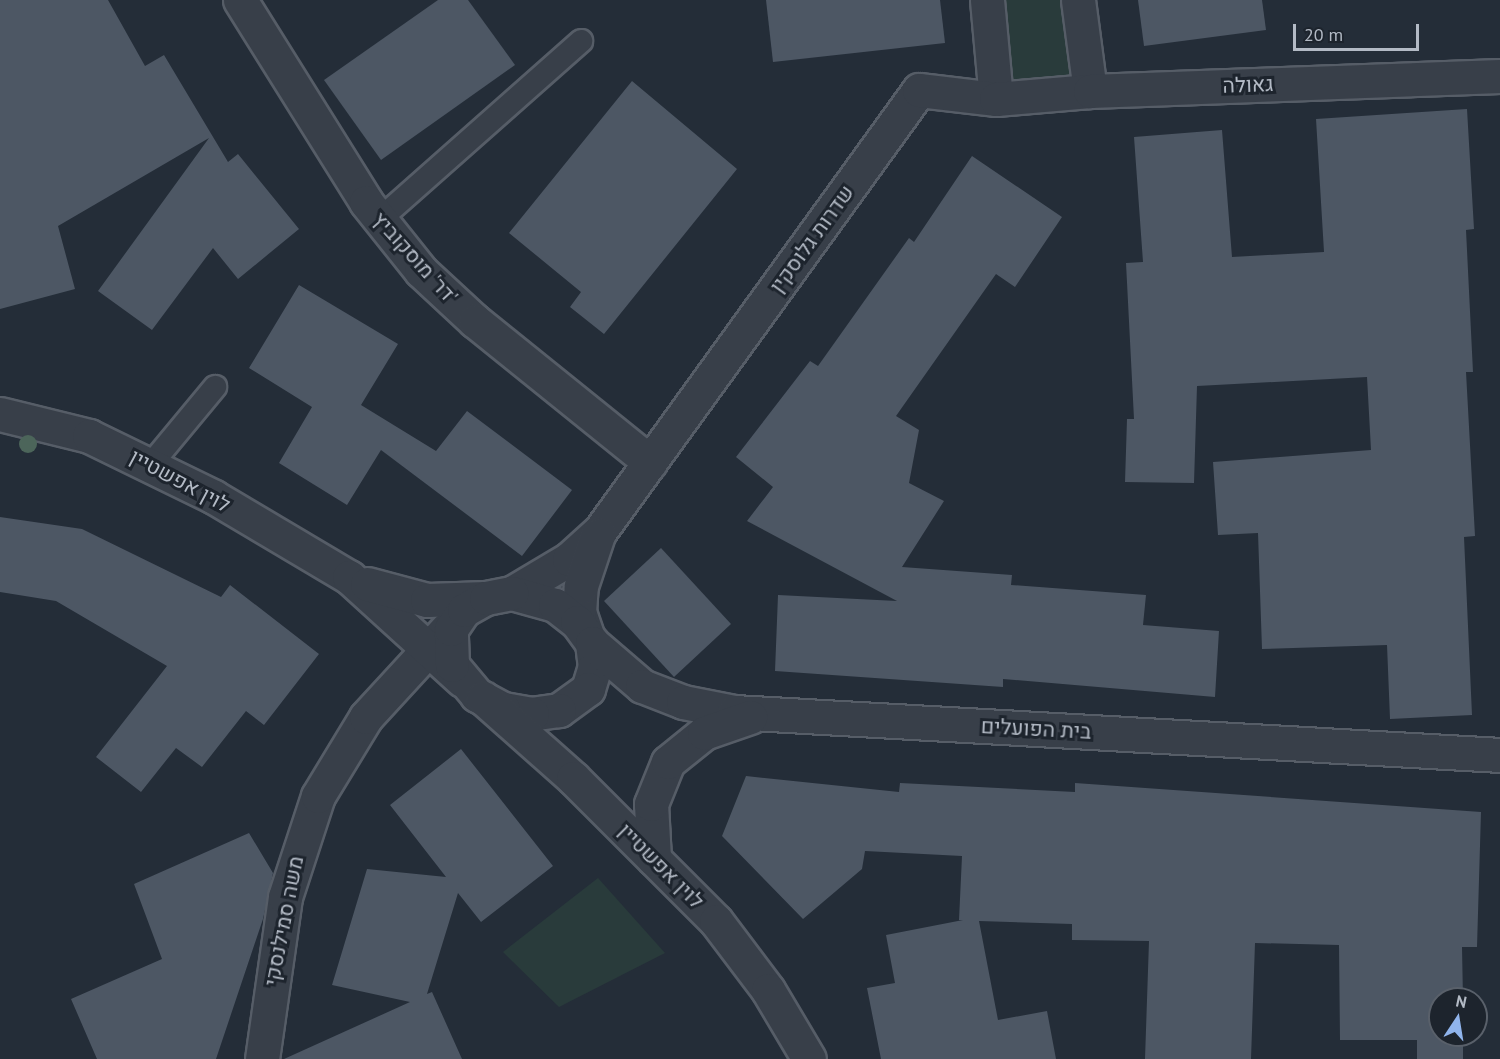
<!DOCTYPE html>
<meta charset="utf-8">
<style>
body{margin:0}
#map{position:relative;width:1500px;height:1059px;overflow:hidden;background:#242d38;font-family:"PT Sans",Heebo,sans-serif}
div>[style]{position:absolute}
.green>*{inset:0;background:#293b3b}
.building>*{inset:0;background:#4d5764}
.roads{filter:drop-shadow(2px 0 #565d67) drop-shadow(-2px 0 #565d67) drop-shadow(0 2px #565d67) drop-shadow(0 -2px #565d67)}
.service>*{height:22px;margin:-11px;padding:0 11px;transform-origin:11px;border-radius:11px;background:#383f49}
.minor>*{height:33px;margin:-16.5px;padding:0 16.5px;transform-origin:16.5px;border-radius:16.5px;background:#383f49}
.tertiary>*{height:33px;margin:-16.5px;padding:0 16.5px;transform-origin:16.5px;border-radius:16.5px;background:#383f49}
.trees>*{width:18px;height:18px;margin:-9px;border-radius:50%;background:#4c655a}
span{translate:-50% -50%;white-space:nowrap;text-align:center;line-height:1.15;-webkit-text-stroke:6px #1d242d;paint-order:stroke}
.street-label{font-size:21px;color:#b3bac5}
.north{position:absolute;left:1428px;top:987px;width:60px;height:60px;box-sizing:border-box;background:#1d242d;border:2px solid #59606a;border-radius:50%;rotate:12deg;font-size:16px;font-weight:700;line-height:24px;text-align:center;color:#b3bac5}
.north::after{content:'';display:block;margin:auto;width:21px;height:27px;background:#90b4ec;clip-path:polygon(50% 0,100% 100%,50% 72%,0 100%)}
.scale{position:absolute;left:1293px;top:24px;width:126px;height:27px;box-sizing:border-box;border:3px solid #b3bac5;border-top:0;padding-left:8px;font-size:18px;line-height:21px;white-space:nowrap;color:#b3bac5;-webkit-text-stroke:4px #1d242d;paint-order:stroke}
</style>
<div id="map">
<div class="green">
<i style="clip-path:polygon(995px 0,1066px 0,1078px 89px,1006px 94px)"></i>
<i style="clip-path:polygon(598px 878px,665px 953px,559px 1007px,503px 952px)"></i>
</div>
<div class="building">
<i style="clip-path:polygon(0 0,108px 0,145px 66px,164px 55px,228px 162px,238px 154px,299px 229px,238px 279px,213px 248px,152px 330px,98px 291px,209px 138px,58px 226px,75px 289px,0 309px)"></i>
<i style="clip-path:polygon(438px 0,468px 0,515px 65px,381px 160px,324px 80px)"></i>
<i style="clip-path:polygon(766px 0,940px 0,945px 43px,773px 62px)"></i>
<i style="clip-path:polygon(1138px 0,1262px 0,1266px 30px,1144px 46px)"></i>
<i style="clip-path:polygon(632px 81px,737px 169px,604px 334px,570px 307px,581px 292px,509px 233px)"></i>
<i style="clip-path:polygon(1467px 109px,1474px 229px,1466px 230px,1473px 372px,1466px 372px,1475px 536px,1464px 537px,1472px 715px,1390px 719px,1387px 645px,1262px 649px,1258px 533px,1218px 535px,1213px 462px,1371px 450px,1367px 377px,1197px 386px,1194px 483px,1125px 482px,1127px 419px,1134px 419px,1126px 263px,1143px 262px,1134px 137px,1222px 130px,1232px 257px,1324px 252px,1316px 119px)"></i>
<i style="clip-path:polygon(972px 156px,1062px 217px,1015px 287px,996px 274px,896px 416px,919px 430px,909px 483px,944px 501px,902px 567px,1012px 575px,1011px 585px,1146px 595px,1143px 625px,1219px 631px,1215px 697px,1003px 679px,1003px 687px,775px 671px,778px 595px,897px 601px,747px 521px,773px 487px,736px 457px,810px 361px,818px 366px,909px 238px,914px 242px)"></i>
<i style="clip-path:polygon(299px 285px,398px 344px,361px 405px,436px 451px,467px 411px,572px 490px,522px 556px,381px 450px,347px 505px,279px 463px,312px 407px,249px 368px)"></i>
<i style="clip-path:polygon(0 517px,82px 529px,221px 597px,230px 585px,319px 654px,264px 725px,246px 711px,202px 767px,176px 748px,141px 792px,96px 757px,167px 666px,56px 601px,0 592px)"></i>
<i style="clip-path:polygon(661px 548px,731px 624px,674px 677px,604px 601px)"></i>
<i style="clip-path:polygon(461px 749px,553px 866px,481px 922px,458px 893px,427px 994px,432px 992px,462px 1059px,284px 1059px,410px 1002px,332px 985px,367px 869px,446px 877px,390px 805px)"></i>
<i style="clip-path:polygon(746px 776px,899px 792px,900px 783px,1075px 792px,1075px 783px,1481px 812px,1477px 947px,1462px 947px,1463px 999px,1440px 999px,1440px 1035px,1463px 1035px,1463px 1059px,1417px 1059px,1417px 1040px,1340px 1040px,1339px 945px,1255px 943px,1251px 1059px,1145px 1059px,1149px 941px,1072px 940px,1072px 924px,979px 921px,998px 1020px,1047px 1011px,1056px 1059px,881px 1059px,867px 988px,895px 983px,886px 935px,963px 920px,959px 920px,962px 856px,865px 851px,862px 869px,803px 919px,722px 836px)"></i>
<i style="clip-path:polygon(249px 833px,273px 873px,263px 919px,216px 1059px,97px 1059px,71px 999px,162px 959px,134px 884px)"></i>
</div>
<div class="roads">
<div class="service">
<i style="left:379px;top:220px;width:270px;rotate:-41.5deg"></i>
<i style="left:152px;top:463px;width:99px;rotate:-50.3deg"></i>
</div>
<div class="minor">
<i style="left:240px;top:0;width:238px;rotate:58deg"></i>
<i style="left:366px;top:202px;width:88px;rotate:51.4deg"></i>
<i style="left:421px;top:271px;width:74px;rotate:42.8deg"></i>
<i style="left:475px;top:321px;width:225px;rotate:38.9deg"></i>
<i style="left:987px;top:0;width:99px;rotate:84.8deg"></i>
<i style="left:1078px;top:0;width:92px;rotate:82.5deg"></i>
<i style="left:512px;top:593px;width:66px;rotate:-30.8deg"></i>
<i style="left:569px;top:559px;width:42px;rotate:-42.1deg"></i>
<i style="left:600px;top:531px;width:544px;rotate:-54.12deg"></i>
<i style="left:919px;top:90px;width:78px;rotate:6.7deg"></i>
<i style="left:996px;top:99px;width:94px;rotate:-4.9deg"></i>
<i style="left:1090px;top:91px;width:410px;rotate:-2.1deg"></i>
<i style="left:586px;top:632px;width:21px;rotate:-109deg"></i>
<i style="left:579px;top:612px;width:26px;rotate:-86deg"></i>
<i style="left:581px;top:586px;width:54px;rotate:-71.6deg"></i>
<i style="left:262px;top:1059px;width:164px;rotate:-81.9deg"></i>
<i style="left:285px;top:897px;width:106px;rotate:-71.9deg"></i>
<i style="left:318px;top:796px;width:92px;rotate:-58.7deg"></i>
<i style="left:366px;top:717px;width:120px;rotate:-47.4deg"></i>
</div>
<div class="tertiary">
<i style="left:0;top:414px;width:92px;rotate:13.9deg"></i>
<i style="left:89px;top:436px;width:139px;rotate:26deg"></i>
<i style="left:214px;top:497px;width:157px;rotate:30.7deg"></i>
<i style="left:349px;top:577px;width:153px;rotate:42.3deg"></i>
<i style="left:367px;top:584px;width:62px;rotate:14.9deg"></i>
<i style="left:427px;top:600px;width:59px;rotate:-1.9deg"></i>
<i style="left:512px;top:593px;width:45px;rotate:15.6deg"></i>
<i style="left:555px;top:605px;width:28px;rotate:38deg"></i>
<i style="left:577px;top:622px;width:26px;rotate:54deg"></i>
<i style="left:592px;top:643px;width:23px;rotate:83deg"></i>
<i style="left:595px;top:666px;width:24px;rotate:107deg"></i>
<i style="left:588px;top:689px;width:36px;rotate:144deg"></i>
<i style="left:559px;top:710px;width:27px;rotate:172deg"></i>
<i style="left:532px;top:714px;width:29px;rotate:-170deg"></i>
<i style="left:503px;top:709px;width:30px;rotate:-152deg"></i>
<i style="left:477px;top:695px;width:39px;rotate:-130deg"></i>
<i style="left:452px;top:665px;width:36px;rotate:-92deg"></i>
<i style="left:451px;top:629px;width:23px;rotate:-56deg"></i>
<i style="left:464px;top:610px;width:25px;rotate:-29deg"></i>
<i style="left:486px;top:598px;width:26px;rotate:-11deg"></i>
<i style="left:592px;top:643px;width:66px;rotate:40.7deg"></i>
<i style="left:642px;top:686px;width:44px;rotate:21.3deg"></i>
<i style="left:683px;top:702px;width:52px;rotate:11.1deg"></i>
<i style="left:734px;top:712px;width:767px;rotate:3.21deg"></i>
<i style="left:483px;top:698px;width:120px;rotate:41.6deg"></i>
<i style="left:573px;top:778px;width:202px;rotate:45deg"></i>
<i style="left:716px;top:921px;width:86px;rotate:53deg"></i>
<i style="left:768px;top:990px;width:80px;rotate:59.3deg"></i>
<i style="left:654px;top:859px;width:55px;rotate:-93.1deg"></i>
<i style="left:651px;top:804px;width:45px;rotate:-68deg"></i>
<i style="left:668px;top:762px;width:46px;rotate:-38.9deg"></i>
<i style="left:704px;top:733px;width:49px;rotate:-19.2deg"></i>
</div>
</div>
<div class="trees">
<i style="left:28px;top:444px"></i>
</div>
<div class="street-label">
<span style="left:1248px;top:85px;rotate:-2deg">גאולה</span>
<span style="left:812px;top:239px;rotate:-54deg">שדרות גלוסקין</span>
<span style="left:415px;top:258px;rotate:48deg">דר' מוסקוביץ'</span>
<span style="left:180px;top:481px;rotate:28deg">לוין אפשטיין</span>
<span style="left:1036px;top:729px;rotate:3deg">בית הפועלים</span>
<span style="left:661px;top:866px;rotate:45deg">לוין אפשטיין</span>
<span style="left:284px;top:921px;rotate:-79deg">משה סמילנסקי</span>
</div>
<div class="north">N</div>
<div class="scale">20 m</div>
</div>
